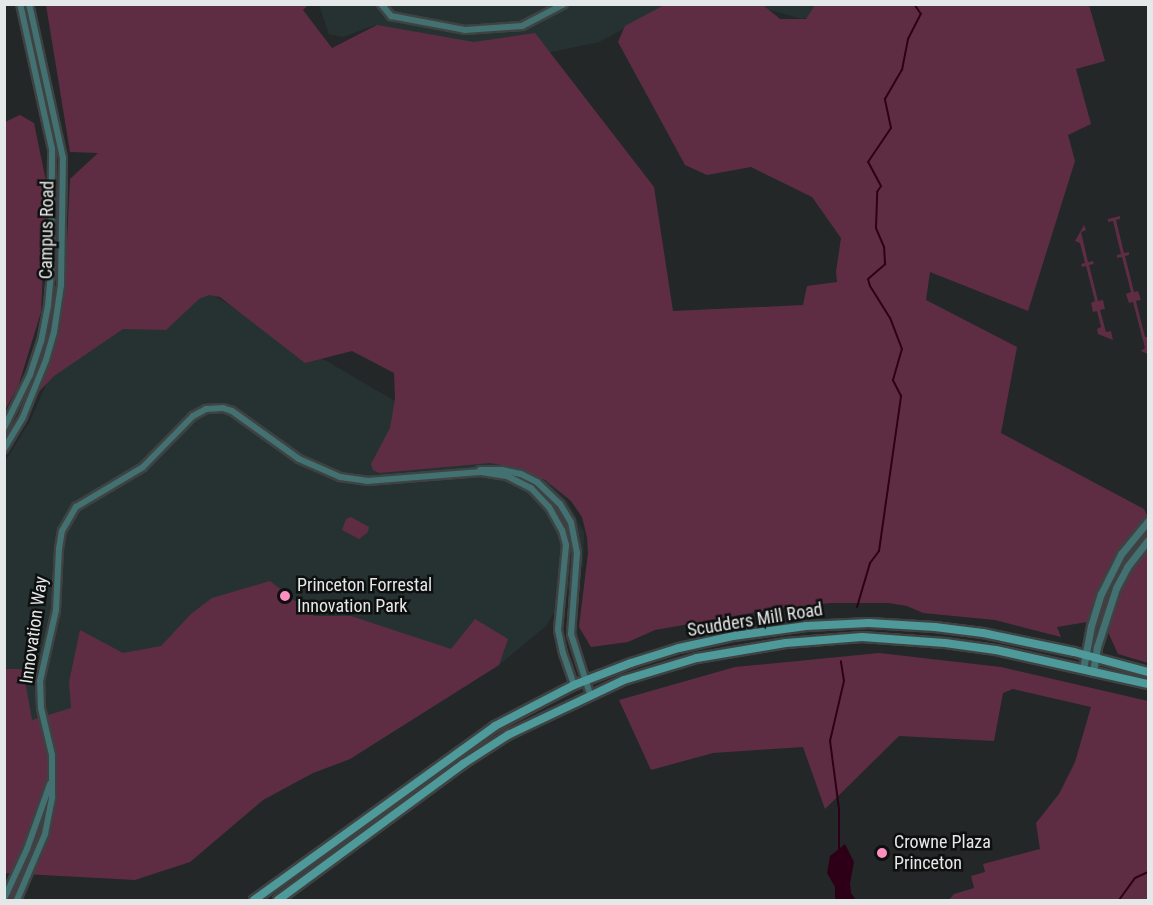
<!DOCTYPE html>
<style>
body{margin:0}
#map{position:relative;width:1153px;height:905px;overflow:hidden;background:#232727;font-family:"Roboto Condensed",sans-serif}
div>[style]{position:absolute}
.built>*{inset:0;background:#263232}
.green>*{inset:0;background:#5e2d44}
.water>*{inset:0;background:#2e0018}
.stream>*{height:2px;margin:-1px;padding:0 1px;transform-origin:1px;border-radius:1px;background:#2e0018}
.roads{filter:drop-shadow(2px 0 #3e4242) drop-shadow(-2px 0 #3e4242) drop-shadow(0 2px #3e4242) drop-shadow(0 -2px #3e4242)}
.minor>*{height:6px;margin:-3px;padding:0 3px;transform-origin:3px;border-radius:3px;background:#437070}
.tertiary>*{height:7px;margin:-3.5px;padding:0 3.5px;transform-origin:3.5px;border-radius:3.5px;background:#437070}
.secondary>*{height:8px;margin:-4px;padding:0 4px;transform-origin:4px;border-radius:4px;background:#4e9999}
.dots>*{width:16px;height:16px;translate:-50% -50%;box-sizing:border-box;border:3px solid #0e0f0f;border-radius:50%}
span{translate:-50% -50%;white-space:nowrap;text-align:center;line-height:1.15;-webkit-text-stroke:5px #0e0f0f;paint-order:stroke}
.street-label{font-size:18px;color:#e5e8e8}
.poi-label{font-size:18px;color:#e5e8e8}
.left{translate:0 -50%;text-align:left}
.frame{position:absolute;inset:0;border:6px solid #e5e8e8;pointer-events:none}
</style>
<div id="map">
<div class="built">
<i style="clip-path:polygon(319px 5px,667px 5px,599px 42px,547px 53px,388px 32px,375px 25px,343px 37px,329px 34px)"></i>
<i style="clip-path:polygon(753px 5px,825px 5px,813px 16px,802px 19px)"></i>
<i style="clip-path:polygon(199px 287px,421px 416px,548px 482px,568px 502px,584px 533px,583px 566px,546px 626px,499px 665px,350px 759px,313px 773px,263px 800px,190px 862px,5px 873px,4px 463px,30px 421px,62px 349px)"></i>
</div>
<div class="green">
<i style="clip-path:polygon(666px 4px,763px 5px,780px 19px,806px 19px,815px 5px,1089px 5px,1105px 61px,1076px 69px,1091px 124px,1068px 135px,1075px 161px,1028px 311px,930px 272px,926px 300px,1017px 347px,1001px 433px,1144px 509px,1148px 517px,1148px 663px,1118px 654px,1108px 632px,1087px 622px,1057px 627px,1061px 637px,995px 620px,923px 613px,907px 606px,888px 603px,831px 603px,779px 608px,655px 630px,628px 642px,591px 647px,579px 627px,588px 553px,587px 537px,582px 517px,571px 501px,545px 480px,518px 468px,490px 463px,379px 473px,373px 470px,371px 464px,390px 428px,395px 399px,394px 373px,352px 351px,305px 363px,220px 297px,209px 295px,199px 299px,166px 330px,123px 329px,54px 376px,36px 395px,59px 333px,65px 284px,70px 179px,98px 153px,70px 152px,46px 5px,308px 5px,303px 10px,332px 48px,377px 25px,474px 42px,535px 33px,654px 187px,673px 311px,803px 305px,807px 286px,837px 282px,836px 272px,841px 238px,812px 197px,751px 167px,707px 175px,685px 165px,618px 42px,625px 26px)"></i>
<i style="clip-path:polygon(20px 115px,34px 123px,47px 186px,41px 312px,18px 387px,5px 410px,5px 122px)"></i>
<i style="clip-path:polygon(1120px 216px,1120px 219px,1116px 220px,1124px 253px,1129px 252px,1129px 255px,1125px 256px,1134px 292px,1138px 291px,1141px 300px,1136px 301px,1145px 337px,1148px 337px,1148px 354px,1141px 351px,1145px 348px,1133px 302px,1129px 303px,1126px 294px,1131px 292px,1122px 257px,1117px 258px,1117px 255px,1121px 254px,1113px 221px,1108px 222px,1108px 219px)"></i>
<i style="clip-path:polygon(1084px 225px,1086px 230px,1081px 232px,1088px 262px,1093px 261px,1094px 264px,1089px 265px,1098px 301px,1103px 300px,1105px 309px,1100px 310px,1106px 332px,1111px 331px,1113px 340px,1098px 334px,1097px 329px,1101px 327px,1097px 311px,1093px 312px,1091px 303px,1095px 301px,1086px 266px,1082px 267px,1081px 264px,1085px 263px,1080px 243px,1075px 241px)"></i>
<i style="clip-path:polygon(351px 517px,369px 527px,368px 532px,359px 539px,342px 530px,346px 519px)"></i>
<i style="clip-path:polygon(270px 581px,314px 616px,351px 616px,451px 649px,475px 619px,508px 639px,499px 665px,350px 759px,313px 773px,263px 800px,190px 862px,135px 880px,24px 874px,13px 900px,8px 900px,19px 874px,4px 873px,4px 669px,23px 669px,32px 720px,71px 708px,69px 682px,80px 630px,123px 653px,161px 646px,191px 614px,212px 598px)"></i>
<i style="clip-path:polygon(879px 653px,1001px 667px,1148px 701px,1148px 900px,949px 900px,954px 894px,974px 888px,971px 876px,985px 872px,983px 864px,1040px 849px,1036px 823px,1059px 794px,1075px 762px,1091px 707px,1013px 689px,1003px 693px,994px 741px,899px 736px,825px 809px,803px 747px,713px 753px,651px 770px,619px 700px,735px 667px)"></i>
<i style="clip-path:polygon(563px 695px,564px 697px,496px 734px,280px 896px,279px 894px,449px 761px,508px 723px)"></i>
</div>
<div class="water">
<i style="clip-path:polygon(845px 844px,854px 862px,850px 883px,851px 893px,856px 900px,835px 900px,835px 887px,827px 873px,830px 856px)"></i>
</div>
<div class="stream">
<i style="left:857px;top:607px;width:46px;rotate:-73.5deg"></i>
<i style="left:870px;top:563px;width:15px;rotate:-53deg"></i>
<i style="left:879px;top:551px;width:157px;rotate:-81.9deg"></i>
<i style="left:901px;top:396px;width:18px;rotate:-117deg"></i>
<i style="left:893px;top:380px;width:32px;rotate:-74deg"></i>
<i style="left:902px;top:349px;width:33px;rotate:-111deg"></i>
<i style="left:890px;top:318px;width:38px;rotate:-122deg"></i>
<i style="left:870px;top:286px;width:7px;rotate:-106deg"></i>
<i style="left:868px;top:279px;width:23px;rotate:-41deg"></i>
<i style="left:885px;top:264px;width:17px;rotate:-93deg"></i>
<i style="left:884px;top:247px;width:21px;rotate:-113deg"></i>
<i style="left:876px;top:228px;width:36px;rotate:-88deg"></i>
<i style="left:877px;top:192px;width:7px;rotate:-56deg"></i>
<i style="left:881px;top:186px;width:27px;rotate:-118deg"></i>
<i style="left:868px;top:162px;width:41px;rotate:-55.9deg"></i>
<i style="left:891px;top:128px;width:30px;rotate:-102deg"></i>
<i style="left:885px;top:99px;width:34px;rotate:-60deg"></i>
<i style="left:902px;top:70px;width:32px;rotate:-79deg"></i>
<i style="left:908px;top:39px;width:28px;rotate:-63deg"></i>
<i style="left:921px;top:14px;width:12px;rotate:-125deg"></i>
<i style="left:839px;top:850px;width:41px;rotate:-90deg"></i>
<i style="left:839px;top:809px;width:69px;rotate:-97.5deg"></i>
<i style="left:830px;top:741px;width:62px;rotate:-76.9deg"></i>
<i style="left:844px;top:681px;width:20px;rotate:-99deg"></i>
<i style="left:1119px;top:900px;width:27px;rotate:-54deg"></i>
<i style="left:1135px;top:878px;width:14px;rotate:-25deg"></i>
</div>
<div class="roads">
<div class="minor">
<i style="left:381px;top:4px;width:16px;rotate:50deg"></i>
<i style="left:391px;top:16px;width:75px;rotate:10.7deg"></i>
<i style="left:465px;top:30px;width:57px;rotate:-4deg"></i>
<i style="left:522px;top:26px;width:47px;rotate:-27.6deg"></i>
<i style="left:4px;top:428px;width:59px;rotate:-63.9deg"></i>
<i style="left:30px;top:375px;width:35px;rotate:-72deg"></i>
<i style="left:41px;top:342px;width:37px;rotate:-79deg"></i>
<i style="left:48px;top:306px;width:37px;rotate:-85deg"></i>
<i style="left:51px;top:269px;width:120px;rotate:-89.5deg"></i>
<i style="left:52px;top:149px;width:148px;rotate:-102.4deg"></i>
<i style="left:4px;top:449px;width:37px;rotate:-59deg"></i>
<i style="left:23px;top:417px;width:61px;rotate:-68deg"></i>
<i style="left:46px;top:360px;width:29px;rotate:-74deg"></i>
<i style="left:54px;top:332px;width:48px;rotate:-81.5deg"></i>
<i style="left:61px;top:285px;width:127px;rotate:-89.1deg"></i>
<i style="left:63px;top:158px;width:158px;rotate:-102.4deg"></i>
<i style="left:480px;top:470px;width:22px"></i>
<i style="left:502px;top:470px;width:19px;rotate:12deg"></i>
<i style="left:521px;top:474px;width:18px;rotate:27deg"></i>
<i style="left:537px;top:482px;width:32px;rotate:44deg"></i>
<i style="left:560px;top:504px;width:21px;rotate:59deg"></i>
<i style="left:571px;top:522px;width:32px;rotate:79deg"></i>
<i style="left:577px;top:553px;width:81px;rotate:94.2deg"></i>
<i style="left:571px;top:634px;width:63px;rotate:72.4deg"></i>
<i style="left:4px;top:899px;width:55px;rotate:-65.3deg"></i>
<i style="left:27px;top:849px;width:69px;rotate:-70.5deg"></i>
<i style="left:17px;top:900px;width:72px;rotate:-67deg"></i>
<i style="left:45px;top:834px;width:38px;rotate:-79deg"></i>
<i style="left:52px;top:797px;width:42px;rotate:-90deg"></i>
<i style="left:52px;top:755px;width:48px;rotate:-103.2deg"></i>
<i style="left:41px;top:708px;width:27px;rotate:-92deg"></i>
<i style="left:40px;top:681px;width:73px;rotate:-77.3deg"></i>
<i style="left:56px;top:610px;width:61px;rotate:-87.2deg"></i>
<i style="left:59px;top:549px;width:18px;rotate:-81deg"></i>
<i style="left:62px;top:531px;width:28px;rotate:-60deg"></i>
<i style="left:76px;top:507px;width:78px;rotate:-30.8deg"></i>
<i style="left:143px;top:467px;width:71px;rotate:-45.6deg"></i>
<i style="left:193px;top:416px;width:15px;rotate:-28deg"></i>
<i style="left:206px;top:409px;width:17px;rotate:-3deg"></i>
<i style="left:223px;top:408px;width:9px;rotate:18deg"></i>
<i style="left:232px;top:411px;width:82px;rotate:35.6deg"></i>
<i style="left:299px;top:459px;width:45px;rotate:23.7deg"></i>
<i style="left:340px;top:477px;width:27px;rotate:8deg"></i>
<i style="left:367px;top:481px;width:114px;rotate:-4.5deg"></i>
<i style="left:481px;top:472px;width:26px;rotate:9deg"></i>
<i style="left:507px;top:476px;width:27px;rotate:27deg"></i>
<i style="left:531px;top:488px;width:26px;rotate:47deg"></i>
<i style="left:549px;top:507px;width:26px;rotate:61deg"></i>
<i style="left:562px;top:530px;width:16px;rotate:75deg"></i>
<i style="left:566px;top:545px;width:85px;rotate:95.4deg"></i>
<i style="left:558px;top:630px;width:24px;rotate:78deg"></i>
<i style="left:563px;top:653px;width:34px;rotate:71deg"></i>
</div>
<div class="tertiary">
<i style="left:1083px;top:669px;width:44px;rotate:-79.5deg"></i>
<i style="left:1091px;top:626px;width:34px;rotate:-73deg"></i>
<i style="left:1101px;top:594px;width:45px;rotate:-63.4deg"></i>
<i style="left:1121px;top:554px;width:43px;rotate:-50.7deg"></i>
<i style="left:1093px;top:672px;width:25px;rotate:-81deg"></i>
<i style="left:1097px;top:647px;width:62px;rotate:-72.1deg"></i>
<i style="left:1116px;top:588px;width:24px;rotate:-62deg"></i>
<i style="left:1127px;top:567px;width:34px;rotate:-52deg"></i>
</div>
<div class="secondary">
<i style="left:254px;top:900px;width:297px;rotate:-35.8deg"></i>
<i style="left:495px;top:726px;width:89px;rotate:-27.4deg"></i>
<i style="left:574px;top:685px;width:61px;rotate:-21.1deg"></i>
<i style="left:631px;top:663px;width:50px;rotate:-17.4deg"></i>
<i style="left:679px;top:648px;width:55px;rotate:-12.5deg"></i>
<i style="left:733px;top:636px;width:74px;rotate:-7.8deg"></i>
<i style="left:806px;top:626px;width:63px;rotate:-2.7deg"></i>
<i style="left:869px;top:623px;width:66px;rotate:3.5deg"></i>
<i style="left:935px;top:627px;width:48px;rotate:7.1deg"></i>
<i style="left:983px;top:633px;width:93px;rotate:11.8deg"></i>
<i style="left:1074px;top:652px;width:77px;rotate:15.1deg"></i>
<i style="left:278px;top:900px;width:230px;rotate:-36.3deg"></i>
<i style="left:463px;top:764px;width:54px;rotate:-32.8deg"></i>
<i style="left:508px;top:735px;width:128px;rotate:-25.4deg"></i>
<i style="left:624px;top:680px;width:76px;rotate:-16.8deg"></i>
<i style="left:697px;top:658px;width:90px;rotate:-9.6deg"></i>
<i style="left:786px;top:643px;width:76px;rotate:-4.5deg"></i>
<i style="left:862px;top:637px;width:83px;rotate:4.1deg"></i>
<i style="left:945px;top:643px;width:51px;rotate:7.8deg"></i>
<i style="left:996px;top:650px;width:156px;rotate:12.6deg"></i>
</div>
</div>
<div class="dots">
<i style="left:285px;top:596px;background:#fd8fc1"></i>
<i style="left:882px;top:853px;background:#fd8fc1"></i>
</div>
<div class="street-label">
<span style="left:47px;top:230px;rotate:-89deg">Campus Road</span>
<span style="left:755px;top:620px;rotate:-9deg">Scudders Mill Road</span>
<span style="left:34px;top:630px;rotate:-82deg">Innovation Way</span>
</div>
<div class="poi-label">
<span class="left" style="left:297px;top:596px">Princeton Forrestal<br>Innovation Park</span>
<span class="left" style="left:894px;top:853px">Crowne Plaza<br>Princeton</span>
</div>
<div class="frame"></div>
</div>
